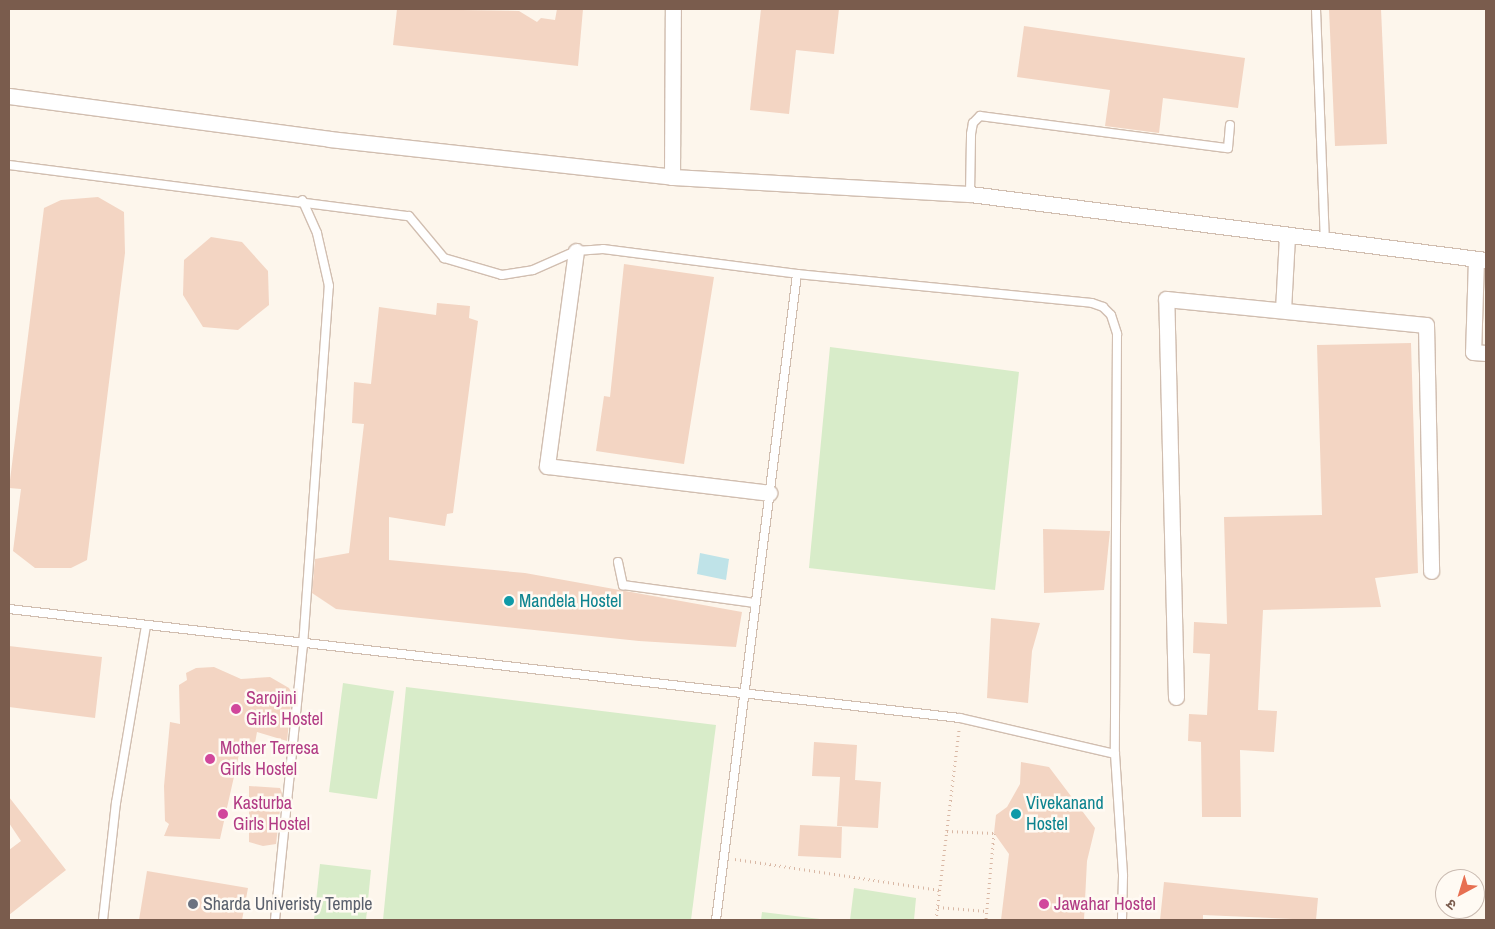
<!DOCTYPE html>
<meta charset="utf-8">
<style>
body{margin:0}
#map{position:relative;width:1495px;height:929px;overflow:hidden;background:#fdf6ec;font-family:"Archivo Narrow","Noto Sans Devanagari",sans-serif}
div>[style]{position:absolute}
.green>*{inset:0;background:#d8ecc9}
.water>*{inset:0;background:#bfe3e8}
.building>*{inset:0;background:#f3d5c3}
.path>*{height:3px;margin-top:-1.5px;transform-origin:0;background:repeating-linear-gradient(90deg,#d9b8a5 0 1px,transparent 0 5px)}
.roads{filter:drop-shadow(1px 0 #d1beb0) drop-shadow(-1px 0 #d1beb0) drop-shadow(0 1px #d1beb0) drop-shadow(0 -1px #d1beb0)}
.lane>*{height:8px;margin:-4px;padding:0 4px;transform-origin:4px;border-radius:4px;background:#fff}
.street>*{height:15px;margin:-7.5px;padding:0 7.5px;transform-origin:7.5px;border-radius:7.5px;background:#fff}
.dots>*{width:14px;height:14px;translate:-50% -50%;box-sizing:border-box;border:2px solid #fffaf3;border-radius:50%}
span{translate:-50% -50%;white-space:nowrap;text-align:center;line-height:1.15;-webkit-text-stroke:5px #fffaf3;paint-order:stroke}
.culture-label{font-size:18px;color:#0d838f}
.left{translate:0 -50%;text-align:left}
.hotel-label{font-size:18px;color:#b23c85}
.worship-label{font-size:18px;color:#5b616d}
.frame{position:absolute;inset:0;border:10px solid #7a5c4d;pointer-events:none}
.north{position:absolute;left:1435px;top:869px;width:50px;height:50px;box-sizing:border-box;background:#fffaf3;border:1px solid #cabbb1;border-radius:50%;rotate:219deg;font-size:14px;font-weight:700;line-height:20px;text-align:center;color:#7a5c4d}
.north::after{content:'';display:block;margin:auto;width:18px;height:22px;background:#e76f51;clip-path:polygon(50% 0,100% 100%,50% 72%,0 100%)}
</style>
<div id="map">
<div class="green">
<i style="clip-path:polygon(830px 347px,1019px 372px,995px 590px,809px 568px)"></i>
<i style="clip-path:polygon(343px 683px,394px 691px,377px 799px,329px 792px)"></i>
<i style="clip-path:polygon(406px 687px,716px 725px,691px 920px,383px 920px)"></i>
<i style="clip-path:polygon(320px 864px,371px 870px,366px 920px,314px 920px)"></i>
<i style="clip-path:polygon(854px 888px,916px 898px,914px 920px,850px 920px)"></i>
<i style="clip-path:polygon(762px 912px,828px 920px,761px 920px)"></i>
</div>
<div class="water">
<i style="clip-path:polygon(700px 553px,729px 559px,726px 580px,697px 574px)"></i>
</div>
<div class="building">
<i style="clip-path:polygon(397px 9px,519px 11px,537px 22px,541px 18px,555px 20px,557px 9px,583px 9px,578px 66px,393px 45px)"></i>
<i style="clip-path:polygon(761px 9px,839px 9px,834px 54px,796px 50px,789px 114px,750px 110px)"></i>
<i style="clip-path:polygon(1329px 9px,1381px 9px,1387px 144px,1335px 146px)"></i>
<i style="clip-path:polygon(1024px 26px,1245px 58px,1238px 108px,1163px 98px,1159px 133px,1105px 126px,1110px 90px,1017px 77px)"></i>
<i style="clip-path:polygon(98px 197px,124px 212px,125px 253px,87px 560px,71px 568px,35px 568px,13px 551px,21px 489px,9px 488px,44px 208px,61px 200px)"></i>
<i style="clip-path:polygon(211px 237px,242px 242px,268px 271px,269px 305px,238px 330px,203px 327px,183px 295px,184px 260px)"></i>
<i style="clip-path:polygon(624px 264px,714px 277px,684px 464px,596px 451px,604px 396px,610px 397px)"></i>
<i style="clip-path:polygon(437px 303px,470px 306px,469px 318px,478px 321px,453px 513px,447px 514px,445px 526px,389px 517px,389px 560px,525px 573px,742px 612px,736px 647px,639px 641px,336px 609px,312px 593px,315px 559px,349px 553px,364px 424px,352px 423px,354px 382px,371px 384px,379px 307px,436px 315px)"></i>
<i style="clip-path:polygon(1411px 343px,1418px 573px,1375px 578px,1381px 607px,1263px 610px,1258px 710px,1277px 711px,1274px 752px,1240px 750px,1241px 817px,1202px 817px,1201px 742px,1188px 741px,1189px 714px,1207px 715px,1210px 654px,1193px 653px,1194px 622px,1227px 624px,1224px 517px,1322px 515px,1317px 345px)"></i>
<i style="clip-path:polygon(1043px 529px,1110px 531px,1104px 590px,1044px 593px)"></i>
<i style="clip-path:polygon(991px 618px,1040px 623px,1032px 651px,1028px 703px,987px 698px)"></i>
<i style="clip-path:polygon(9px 646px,102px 657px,95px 718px,9px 707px)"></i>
<i style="clip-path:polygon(214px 667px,241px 679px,270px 677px,289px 688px,292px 694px,287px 741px,257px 732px,255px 743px,242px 741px,220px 839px,164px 836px,169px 824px,165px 821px,164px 786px,170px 722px,180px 724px,179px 685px,187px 680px,186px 673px,196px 668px)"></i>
<i style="clip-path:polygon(814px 742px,857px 745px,855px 780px,881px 782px,878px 828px,837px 826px,840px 777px,812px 776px)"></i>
<i style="clip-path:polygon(1021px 762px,1049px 767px,1095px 828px,1087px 861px,1084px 920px,1001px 920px,1009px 854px,994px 833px,996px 815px,1007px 807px,1020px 784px)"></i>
<i style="clip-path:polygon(249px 786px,280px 788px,282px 793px,276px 844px,263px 846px,249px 842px)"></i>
<i style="clip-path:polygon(9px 797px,66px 870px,9px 915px,9px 850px,21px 841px,9px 823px)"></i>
<i style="clip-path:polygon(800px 825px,842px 827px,841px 858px,798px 856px)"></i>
<i style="clip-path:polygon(147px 871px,248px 888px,242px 920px,139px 920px)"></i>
<i style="clip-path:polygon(1164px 882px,1318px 898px,1316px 920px,1203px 915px,1203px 920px,1160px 920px)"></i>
</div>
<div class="path">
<i style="left:947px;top:831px;width:47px;rotate:2.4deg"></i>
<i style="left:994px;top:833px;width:87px;rotate:95.3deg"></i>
<i style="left:735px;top:859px;width:207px;rotate:8.6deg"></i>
<i style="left:938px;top:907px;width:49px;rotate:4.7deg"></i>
<i style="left:936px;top:920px;width:191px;rotate:-83.1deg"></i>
</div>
<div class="roads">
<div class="lane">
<i style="left:1316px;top:9px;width:232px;rotate:87.8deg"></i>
<i style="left:9px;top:165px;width:403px;rotate:7.3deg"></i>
<i style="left:409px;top:216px;width:55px;rotate:50.2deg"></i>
<i style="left:444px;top:258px;width:60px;rotate:16.3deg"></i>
<i style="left:502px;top:275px;width:31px;rotate:-9deg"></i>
<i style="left:533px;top:270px;width:47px;rotate:-23.8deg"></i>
<i style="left:576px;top:251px;width:27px;rotate:-4deg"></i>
<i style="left:603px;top:249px;width:196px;rotate:7.3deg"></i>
<i style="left:797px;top:274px;width:296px;rotate:5.6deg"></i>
<i style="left:1092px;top:303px;width:12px;rotate:20deg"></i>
<i style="left:1103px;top:307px;width:11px;rotate:45deg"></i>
<i style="left:1111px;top:315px;width:20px;rotate:72deg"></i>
<i style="left:1117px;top:334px;width:420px;rotate:90.3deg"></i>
<i style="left:1115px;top:754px;width:122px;rotate:86.2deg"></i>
<i style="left:1123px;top:876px;width:44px;rotate:91.3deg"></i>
<i style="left:970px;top:194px;width:60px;rotate:-89deg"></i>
<i style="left:971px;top:134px;width:11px;rotate:-80deg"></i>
<i style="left:973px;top:123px;width:10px;rotate:-45deg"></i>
<i style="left:980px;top:116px;width:250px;rotate:7.4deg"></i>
<i style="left:1228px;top:148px;width:23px;rotate:-85deg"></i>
<i style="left:618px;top:562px;width:24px;rotate:78deg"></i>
<i style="left:623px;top:585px;width:133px;rotate:7.8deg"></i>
<i style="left:9px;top:609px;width:957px;rotate:6.54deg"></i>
<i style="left:960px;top:718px;width:159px;rotate:13.1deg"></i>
<i style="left:103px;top:920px;width:118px;rotate:-83.7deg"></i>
<i style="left:116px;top:803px;width:180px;rotate:-80.4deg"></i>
<i style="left:275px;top:920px;width:275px;rotate:-84.2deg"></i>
<i style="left:303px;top:646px;width:361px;rotate:-85.9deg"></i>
<i style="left:329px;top:286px;width:54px;rotate:-102.8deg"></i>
<i style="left:317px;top:233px;width:36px;rotate:-114deg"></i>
<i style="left:716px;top:920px;width:651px;rotate:-82.85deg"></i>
</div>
<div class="street">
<i style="left:9px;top:96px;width:324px;rotate:7.6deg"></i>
<i style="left:330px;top:139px;width:344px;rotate:6.3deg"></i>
<i style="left:672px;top:177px;width:298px;rotate:3.3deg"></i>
<i style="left:970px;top:194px;width:520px;rotate:7.29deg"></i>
<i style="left:672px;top:177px;width:168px;rotate:-89.7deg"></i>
<i style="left:576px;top:251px;width:217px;rotate:97.7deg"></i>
<i style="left:547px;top:466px;width:224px;rotate:6.9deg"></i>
<i style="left:1476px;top:259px;width:93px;rotate:91.8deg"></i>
<i style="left:1473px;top:352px;width:13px;rotate:4deg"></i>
<i style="left:1283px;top:310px;width:73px;rotate:-86.9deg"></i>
<i style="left:1176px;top:697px;width:398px;rotate:-91.4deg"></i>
<i style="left:1166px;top:299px;width:261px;rotate:5.7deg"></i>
<i style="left:1426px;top:325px;width:246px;rotate:88.8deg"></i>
</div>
</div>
<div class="dots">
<i style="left:509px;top:601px;background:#0f9aa8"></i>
<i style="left:236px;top:709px;background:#d1479c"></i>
<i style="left:210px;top:759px;background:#d1479c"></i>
<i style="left:223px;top:814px;background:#d1479c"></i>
<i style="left:1016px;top:814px;background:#0f9aa8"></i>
<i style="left:193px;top:904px;background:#6b7280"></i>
<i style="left:1044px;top:904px;background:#d1479c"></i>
</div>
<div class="culture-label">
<span class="left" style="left:519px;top:601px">Mandela Hostel</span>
<span class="left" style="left:1026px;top:814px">Vivekanand<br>Hostel</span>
</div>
<div class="hotel-label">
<span class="left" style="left:246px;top:709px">Sarojini<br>Girls Hostel</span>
<span class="left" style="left:220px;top:759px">Mother Terresa<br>Girls Hostel</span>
<span class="left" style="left:233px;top:814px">Kasturba<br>Girls Hostel</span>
<span class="left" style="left:1054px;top:904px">Jawahar Hostel</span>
</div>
<div class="worship-label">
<span class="left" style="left:203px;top:904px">Sharda Univeristy Temple</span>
</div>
<div class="frame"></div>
<div class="north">उ</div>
</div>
